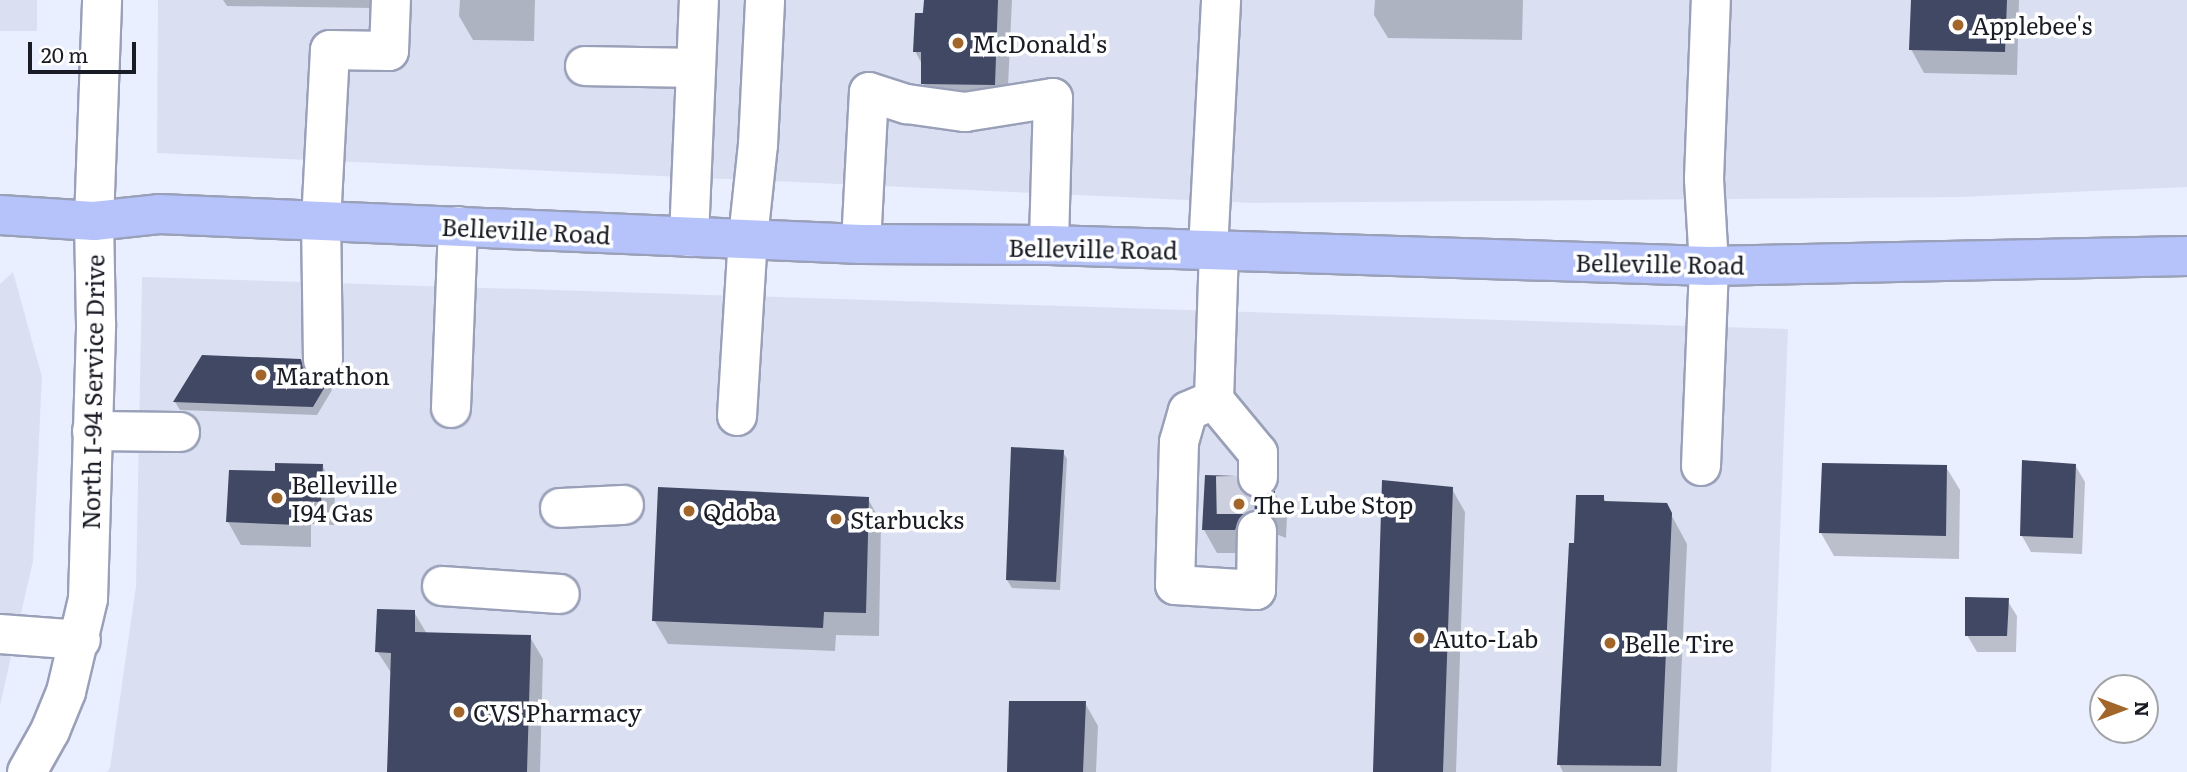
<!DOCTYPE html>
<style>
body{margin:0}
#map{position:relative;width:2187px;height:772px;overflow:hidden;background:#eaefff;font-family:Literata,serif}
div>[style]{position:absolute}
.built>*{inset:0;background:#dae0f2}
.shadow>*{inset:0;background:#0003}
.building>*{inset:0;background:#404863}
.minor-tunnel>*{height:38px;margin-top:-19px;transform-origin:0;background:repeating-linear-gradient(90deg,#cbcfde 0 38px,transparent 0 57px)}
.roads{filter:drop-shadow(2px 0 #99a0b8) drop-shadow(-2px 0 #99a0b8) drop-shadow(0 2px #99a0b8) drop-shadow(0 -2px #99a0b8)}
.minor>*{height:38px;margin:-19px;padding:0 19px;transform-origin:19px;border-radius:19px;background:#fff}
.major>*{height:38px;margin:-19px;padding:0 19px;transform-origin:19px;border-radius:19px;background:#b5c3fa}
.dots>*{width:19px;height:19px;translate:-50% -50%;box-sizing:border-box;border:4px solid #fff;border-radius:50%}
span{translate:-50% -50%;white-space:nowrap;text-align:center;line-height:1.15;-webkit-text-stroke:7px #fff;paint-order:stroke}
.poi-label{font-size:24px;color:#191c25}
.left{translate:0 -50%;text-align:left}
.street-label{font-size:24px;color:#191c25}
.north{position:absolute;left:2089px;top:674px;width:70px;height:70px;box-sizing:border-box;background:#fff;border:2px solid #a3a4a8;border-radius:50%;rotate:90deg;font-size:19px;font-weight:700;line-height:28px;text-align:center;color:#191c25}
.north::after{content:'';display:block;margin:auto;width:24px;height:32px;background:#a3662a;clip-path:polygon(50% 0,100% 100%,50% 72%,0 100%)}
.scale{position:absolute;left:28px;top:42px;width:108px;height:32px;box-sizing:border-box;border:4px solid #191c25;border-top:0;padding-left:9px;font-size:21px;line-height:24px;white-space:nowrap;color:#191c25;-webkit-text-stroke:5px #fff;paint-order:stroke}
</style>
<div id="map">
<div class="built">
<i style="clip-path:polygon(0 0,37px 0,37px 31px,0 31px)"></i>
<i style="clip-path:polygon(158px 0,2187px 0,2187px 187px,1960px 197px,1254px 203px,157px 153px)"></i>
<i style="clip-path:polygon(13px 272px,42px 377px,33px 561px,0 705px,0 284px)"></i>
<i style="clip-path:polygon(142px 277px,1788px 329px,1771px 772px,107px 772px,110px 768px,136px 586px)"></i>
</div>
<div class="shadow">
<i style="clip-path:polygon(223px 0,376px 0,373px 8px,227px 6px)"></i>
<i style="clip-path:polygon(460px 0,535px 0,534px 41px,473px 40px,459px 16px)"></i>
<i style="clip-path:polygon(925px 0,1012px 0,1007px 108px,936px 107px,923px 83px,923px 66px,915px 51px)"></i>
<i style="clip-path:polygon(1375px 0,1523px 0,1522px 40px,1388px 38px,1374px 15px)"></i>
<i style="clip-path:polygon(1912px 0,2019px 0,2017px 75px,1924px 73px,1911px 49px)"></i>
<i style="clip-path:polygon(203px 357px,300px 361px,311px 380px,328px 382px,332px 390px,317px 415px,180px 410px,175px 402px)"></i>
<i style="clip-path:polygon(1063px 452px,1067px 459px,1060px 590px,1012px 588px,1007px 580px)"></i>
<i style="clip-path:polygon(322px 465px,335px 489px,334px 525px,311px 524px,311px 547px,241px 545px,228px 522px,276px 473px)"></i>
<i style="clip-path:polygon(1823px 465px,1946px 467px,1960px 490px,1959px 559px,1834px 556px,1821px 533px)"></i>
<i style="clip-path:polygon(2075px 465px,2085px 482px,2082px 554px,2031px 552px,2022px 536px)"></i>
<i style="clip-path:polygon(1235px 478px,1247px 498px,1257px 501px,1275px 493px,1287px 515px,1286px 538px,1271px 532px,1248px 553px,1217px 553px,1204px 530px)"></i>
<i style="clip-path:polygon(1452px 489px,1465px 512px,1456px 772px,1375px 772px)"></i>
<i style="clip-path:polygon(1603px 497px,1606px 502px,1666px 505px,1687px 544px,1677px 772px,1563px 772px,1559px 764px,1575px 545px)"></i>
<i style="clip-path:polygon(868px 499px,881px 522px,879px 636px,836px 635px,835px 651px,668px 644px,654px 620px)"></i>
<i style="clip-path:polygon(2007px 600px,2017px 616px,2016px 652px,1977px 652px,1967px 635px)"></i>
<i style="clip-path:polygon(414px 612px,427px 634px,530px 637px,543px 659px,540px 772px,389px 772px,392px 674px,377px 651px)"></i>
<i style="clip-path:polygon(1085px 703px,1098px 726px,1096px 772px,1009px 772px)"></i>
</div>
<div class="building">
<i style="clip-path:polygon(924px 0,998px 0,995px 85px,921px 84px,921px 52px,913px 52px,915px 13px,923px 13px)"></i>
<i style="clip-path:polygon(1911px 0,2007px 0,2005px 52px,1909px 50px)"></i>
<i style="clip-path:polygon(202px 355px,301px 359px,304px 371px,312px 379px,329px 380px,313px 407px,173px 402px)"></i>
<i style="clip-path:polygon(1011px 447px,1064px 450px,1056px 582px,1006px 580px)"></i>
<i style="clip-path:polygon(2022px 460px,2076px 464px,2073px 538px,2020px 536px)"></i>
<i style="clip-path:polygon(275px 463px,323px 464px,321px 502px,299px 501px,299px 525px,226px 522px,229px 470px,275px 471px)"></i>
<i style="clip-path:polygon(1822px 463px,1947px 465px,1946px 536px,1819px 533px)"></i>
<i style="clip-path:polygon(1205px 475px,1236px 476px,1239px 488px,1248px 496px,1257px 499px,1268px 496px,1275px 490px,1274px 518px,1268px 512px,1257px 509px,1246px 512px,1239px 519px,1235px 530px,1202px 530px)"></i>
<i style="clip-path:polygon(1382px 480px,1453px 487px,1443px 772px,1373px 772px)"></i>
<i style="clip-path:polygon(658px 487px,869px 497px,866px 613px,824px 612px,823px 628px,652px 621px)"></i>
<i style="clip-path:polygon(1576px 495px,1604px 495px,1604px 501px,1667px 503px,1672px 513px,1661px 766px,1557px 765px,1569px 543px,1574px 543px)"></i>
<i style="clip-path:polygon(1965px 597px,2009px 598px,2007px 636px,1965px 636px)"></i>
<i style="clip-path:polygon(377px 609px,415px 610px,415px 632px,531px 635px,527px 772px,387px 772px,391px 653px,375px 652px)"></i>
<i style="clip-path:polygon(1009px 701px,1086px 701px,1083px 772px,1007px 772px)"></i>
</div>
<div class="minor-tunnel">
<i style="left:1235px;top:476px;width:54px;rotate:88.9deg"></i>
</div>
<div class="roads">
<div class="minor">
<i style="left:585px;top:66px;width:111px;rotate:1deg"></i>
<i style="left:689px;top:237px;width:237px;rotate:-87.6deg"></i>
<i style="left:861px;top:244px;width:152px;rotate:-87deg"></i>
<i style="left:869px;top:92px;width:40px;rotate:18deg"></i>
<i style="left:907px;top:104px;width:59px;rotate:7.9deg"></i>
<i style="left:965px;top:112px;width:89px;rotate:-9deg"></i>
<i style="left:1053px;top:98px;width:147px;rotate:91.6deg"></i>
<i style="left:1208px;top:250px;width:250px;rotate:-87deg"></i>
<i style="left:323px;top:360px;width:138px;rotate:-90.8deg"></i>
<i style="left:321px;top:222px;width:172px;rotate:-87deg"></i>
<i style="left:330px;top:50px;width:59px;rotate:1deg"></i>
<i style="left:389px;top:51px;width:51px;rotate:-87.8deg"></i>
<i style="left:1214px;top:400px;width:150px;rotate:-88.1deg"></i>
<i style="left:451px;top:408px;width:182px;rotate:-87.8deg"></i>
<i style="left:737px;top:416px;width:178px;rotate:-86.5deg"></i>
<i style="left:748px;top:238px;width:94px;rotate:-83.9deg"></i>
<i style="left:758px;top:145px;width:145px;rotate:-87.2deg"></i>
<i style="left:92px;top:431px;width:88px;rotate:0.7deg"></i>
<i style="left:1701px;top:466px;width:200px;rotate:-87.7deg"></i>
<i style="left:1709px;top:266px;width:87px;rotate:-93.3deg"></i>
<i style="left:1704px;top:179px;width:179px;rotate:-87.8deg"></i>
<i style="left:560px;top:508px;width:64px;rotate:-2.7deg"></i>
<i style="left:1257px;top:531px;width:59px;rotate:91deg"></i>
<i style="left:1256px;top:590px;width:81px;rotate:-176.5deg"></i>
<i style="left:1175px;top:585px;width:143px;rotate:-88.4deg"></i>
<i style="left:1179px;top:442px;width:32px;rotate:-74deg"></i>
<i style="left:1188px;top:411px;width:28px;rotate:-23deg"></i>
<i style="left:1214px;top:400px;width:69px;rotate:50.3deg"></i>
<i style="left:1258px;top:453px;width:24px;rotate:90deg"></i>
<i style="left:442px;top:586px;width:118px;rotate:3.9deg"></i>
<i style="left:0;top:634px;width:81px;rotate:4.2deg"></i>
<i style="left:27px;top:772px;width:47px;rotate:-60.7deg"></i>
<i style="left:50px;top:731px;width:42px;rotate:-67.7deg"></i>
<i style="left:66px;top:692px;width:96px;rotate:-76.7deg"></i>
<i style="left:88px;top:599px;width:275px;rotate:-88.3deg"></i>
<i style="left:96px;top:324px;width:103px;rotate:-91.1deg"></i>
<i style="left:94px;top:221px;width:221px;rotate:-87.9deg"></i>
</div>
<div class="major">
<i style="left:0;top:215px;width:94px;rotate:3.7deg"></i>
<i style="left:94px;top:221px;width:65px;rotate:-6.1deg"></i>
<i style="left:159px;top:214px;width:703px;rotate:2.45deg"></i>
<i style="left:861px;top:244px;width:188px;rotate:0.3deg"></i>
<i style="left:1049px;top:245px;width:660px;rotate:1.82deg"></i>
<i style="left:1709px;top:266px;width:478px;rotate:-1.2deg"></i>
</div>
</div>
<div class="dots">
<i style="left:1958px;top:25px;background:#a3662a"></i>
<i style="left:958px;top:43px;background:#a3662a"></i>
<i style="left:261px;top:375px;background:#a3662a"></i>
<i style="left:277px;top:498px;background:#a3662a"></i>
<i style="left:1239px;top:504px;background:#a3662a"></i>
<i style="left:689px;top:511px;background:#a3662a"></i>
<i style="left:836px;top:519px;background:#a3662a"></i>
<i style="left:1419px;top:638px;background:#a3662a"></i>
<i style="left:1610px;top:643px;background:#a3662a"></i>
<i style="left:459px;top:712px;background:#a3662a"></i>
</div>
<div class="poi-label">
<span class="left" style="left:1972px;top:25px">Applebee's</span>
<span class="left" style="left:972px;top:43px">McDonald's</span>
<span class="left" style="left:275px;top:375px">Marathon</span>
<span class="left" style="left:291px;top:498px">Belleville<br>I94 Gas</span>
<span class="left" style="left:1253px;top:504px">The Lube Stop</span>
<span class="left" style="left:703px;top:511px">Qdoba</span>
<span class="left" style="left:850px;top:519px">Starbucks</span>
<span class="left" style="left:1433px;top:638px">Auto-Lab</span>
<span class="left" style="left:1624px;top:643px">Belle Tire</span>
<span class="left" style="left:473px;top:712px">CVS Pharmacy</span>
</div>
<div class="street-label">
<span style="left:526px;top:230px;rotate:3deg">Belleville Road</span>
<span style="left:1093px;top:248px;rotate:1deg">Belleville Road</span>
<span style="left:1660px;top:263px;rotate:1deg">Belleville Road</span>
<span style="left:92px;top:392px;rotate:-89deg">North I-94 Service Drive</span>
</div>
<div class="north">N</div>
<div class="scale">20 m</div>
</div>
